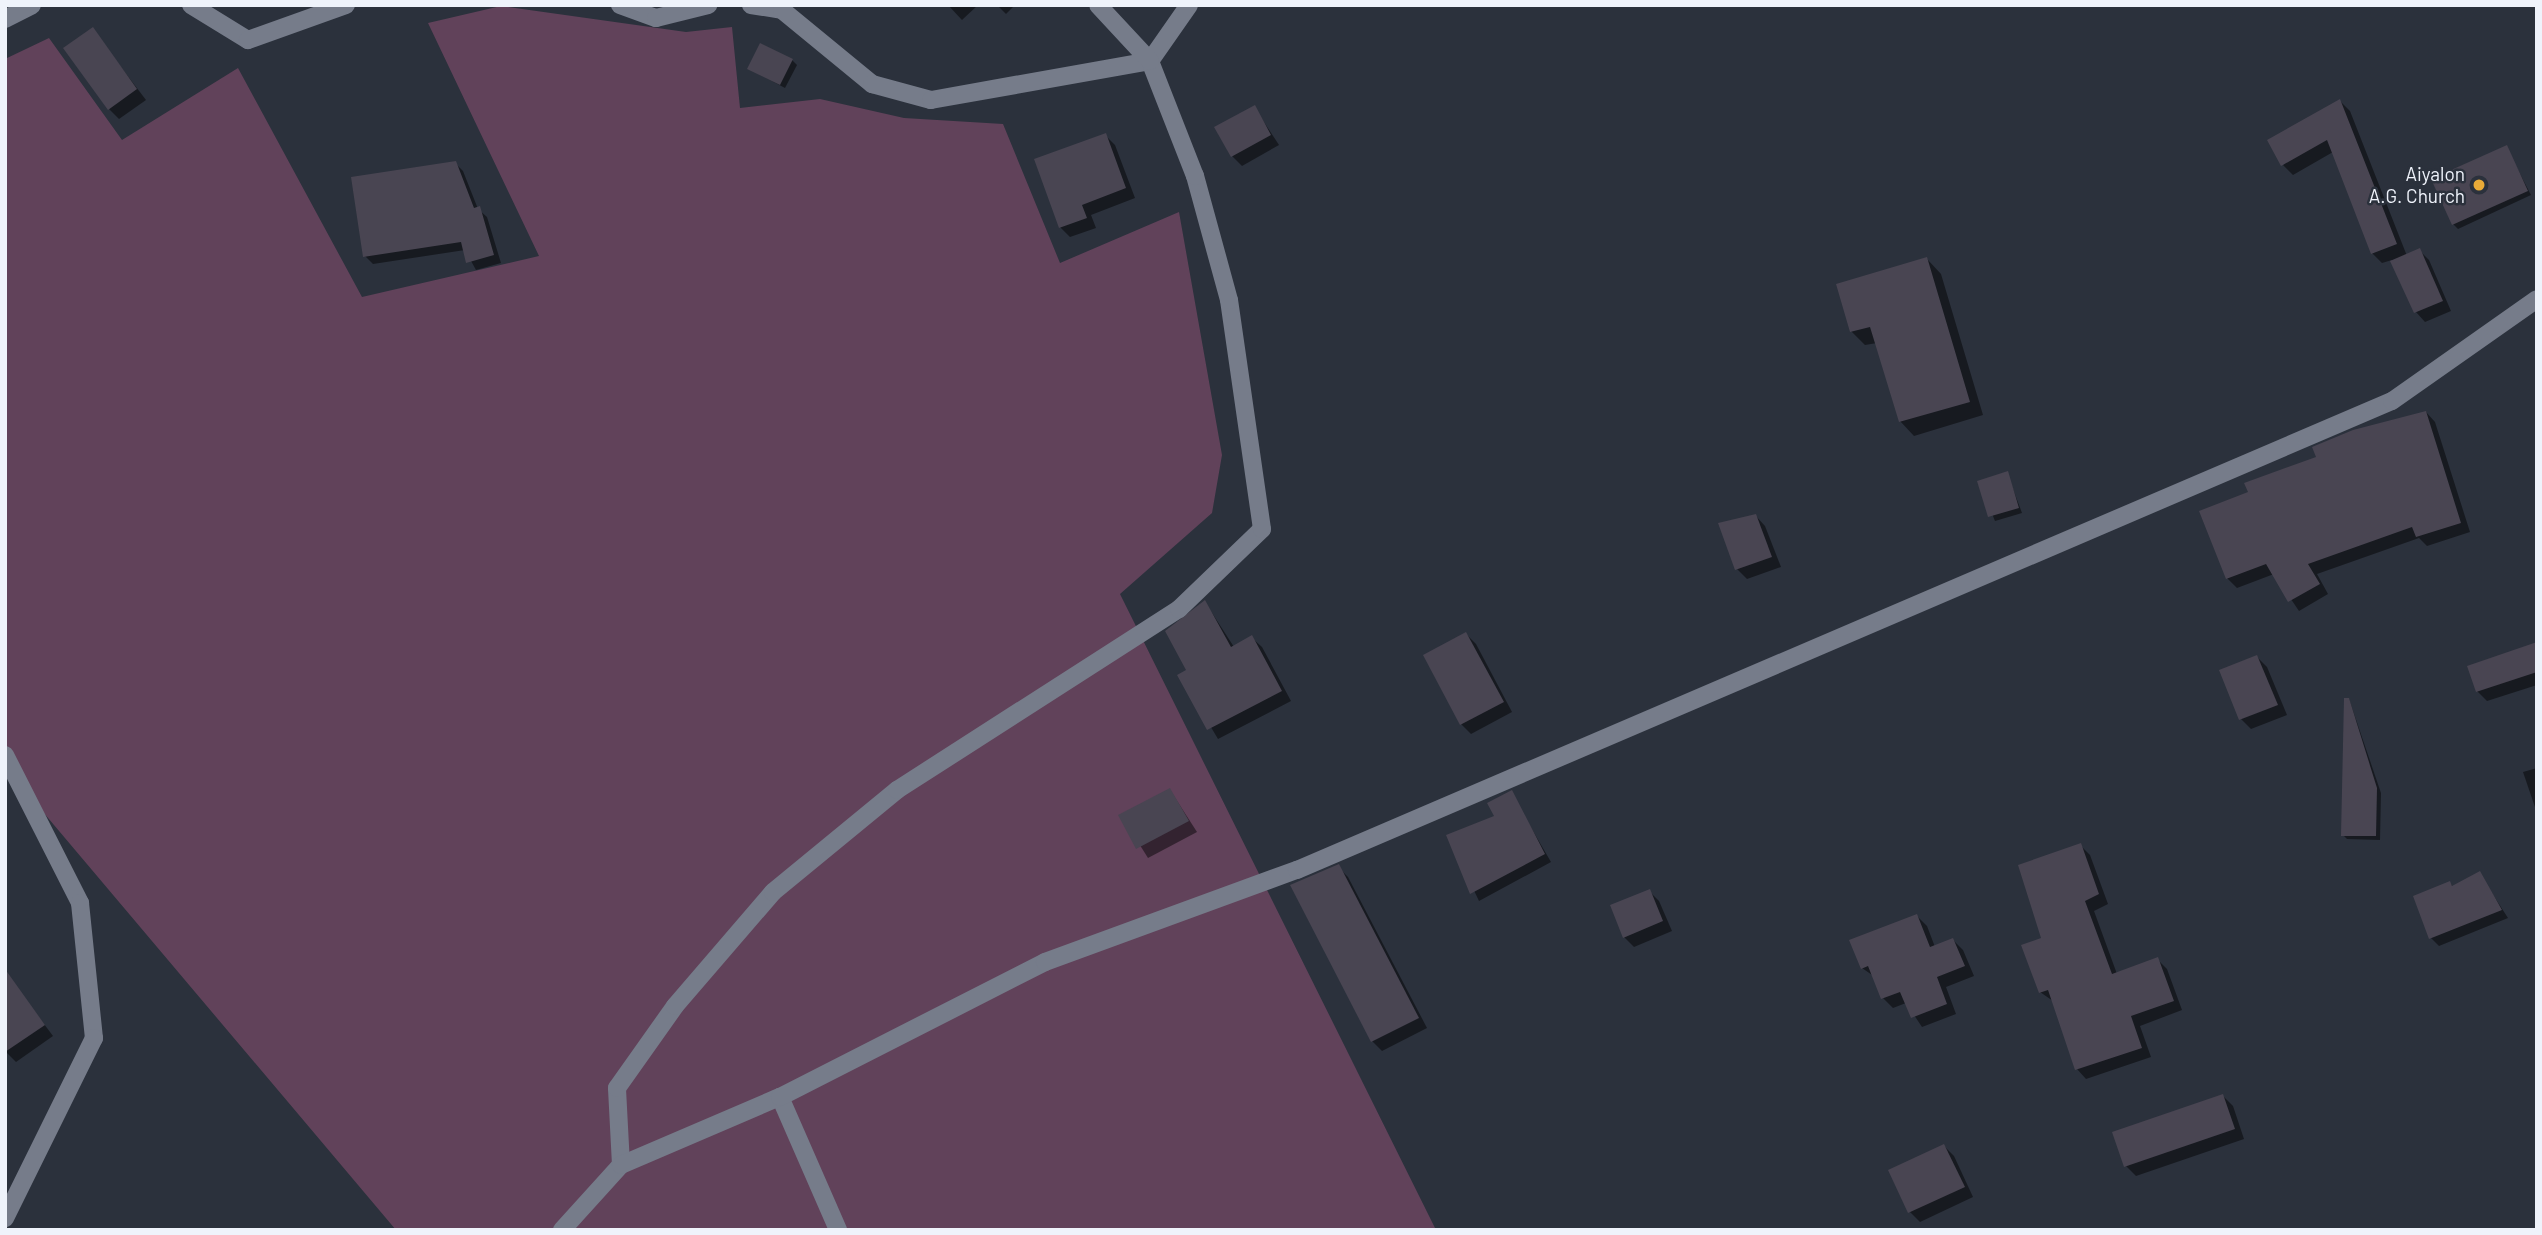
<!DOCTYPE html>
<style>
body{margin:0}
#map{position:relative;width:2542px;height:1235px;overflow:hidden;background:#2b313c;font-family:Barlow,sans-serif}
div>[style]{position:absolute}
.green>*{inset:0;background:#61425a}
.shadow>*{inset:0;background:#0007}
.building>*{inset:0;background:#494552}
.minor>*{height:18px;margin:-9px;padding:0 9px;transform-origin:9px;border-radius:9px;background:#767c8a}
.dots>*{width:19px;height:19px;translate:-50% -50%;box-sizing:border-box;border:4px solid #2b313c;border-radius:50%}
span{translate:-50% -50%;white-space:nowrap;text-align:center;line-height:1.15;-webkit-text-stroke:5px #2b313c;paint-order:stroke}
.poi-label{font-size:19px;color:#eff3fb}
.right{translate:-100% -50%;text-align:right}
.frame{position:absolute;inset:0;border:7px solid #eff3fb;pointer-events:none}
</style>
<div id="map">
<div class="green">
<i style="clip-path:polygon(501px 6px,686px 32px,732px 27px,740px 108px,820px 99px,904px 118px,1003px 124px,1060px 263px,1179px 212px,1222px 455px,1212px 513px,1120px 594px,1436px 1230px,396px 1230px,5px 767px,5px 59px,49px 38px,122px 140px,238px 68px,362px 297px,539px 256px,428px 23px)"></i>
</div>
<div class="shadow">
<i style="clip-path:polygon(948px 5px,978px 5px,962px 20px)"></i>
<i style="clip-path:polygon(997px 5px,1015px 5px,1006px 14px)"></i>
<i style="clip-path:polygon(92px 29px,146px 100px,119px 119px,109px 109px)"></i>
<i style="clip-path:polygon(792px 60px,797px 65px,785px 88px,749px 69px)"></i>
<i style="clip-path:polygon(2340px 101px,2350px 111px,2407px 256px,2419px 250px,2429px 260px,2451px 311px,2425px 322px,2416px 312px,2392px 260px,2382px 263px,2372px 253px,2333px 152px,2293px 175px,2283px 165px)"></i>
<i style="clip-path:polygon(1254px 107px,1279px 145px,1242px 166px,1232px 156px)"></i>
<i style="clip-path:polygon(1105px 135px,1115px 145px,1135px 198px,1091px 215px,1096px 228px,1070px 237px,1060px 227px)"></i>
<i style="clip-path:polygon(2506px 147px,2531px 195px,2458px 229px,2453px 224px)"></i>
<i style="clip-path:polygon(455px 163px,463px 171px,478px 209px,487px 217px,501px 263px,476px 270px,465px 250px,373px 264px,365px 256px)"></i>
<i style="clip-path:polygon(1927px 259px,1941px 274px,1983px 415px,1914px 436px,1900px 421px,1877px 343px,1865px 345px,1851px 331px)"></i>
<i style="clip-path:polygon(2426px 412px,2435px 422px,2470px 532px,2427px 546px,2419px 538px,2317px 574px,2328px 594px,2299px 611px,2274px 574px,2237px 588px,2227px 578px,2250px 494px,2318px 458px)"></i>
<i style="clip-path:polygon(2007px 473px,2022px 513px,1995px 521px,1979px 482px)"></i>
<i style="clip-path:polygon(1755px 515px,1765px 526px,1781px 567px,1747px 579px,1737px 569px)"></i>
<i style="clip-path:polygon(1205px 602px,1234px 647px,1252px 638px,1262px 647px,1291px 701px,1218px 739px,1180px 675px,1188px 671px)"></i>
<i style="clip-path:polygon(1466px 634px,1476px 644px,1512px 712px,1471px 734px,1461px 724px)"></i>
<i style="clip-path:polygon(2537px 644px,2537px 685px,2487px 701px,2477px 691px)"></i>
<i style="clip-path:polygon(2257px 657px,2267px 667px,2287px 715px,2251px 729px,2241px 719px)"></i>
<i style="clip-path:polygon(2349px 699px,2381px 793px,2380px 840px,2347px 839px,2343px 835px)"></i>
<i style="clip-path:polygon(2537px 768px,2537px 813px,2523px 772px)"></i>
<i style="clip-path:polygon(1170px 790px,1197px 832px,1148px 858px,1121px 815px)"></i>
<i style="clip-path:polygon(1511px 793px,1551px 862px,1479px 901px,1448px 836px,1496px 817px)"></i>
<i style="clip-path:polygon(2080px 845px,2090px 855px,2108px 904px,2094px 911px,2117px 974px,2157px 959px,2167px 969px,2182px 1010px,2140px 1026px,2151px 1057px,2086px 1079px,2077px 1069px,2053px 1001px,2040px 992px,2043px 939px)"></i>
<i style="clip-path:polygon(1338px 867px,1348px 877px,1427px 1028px,1382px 1051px,1372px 1041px)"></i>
<i style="clip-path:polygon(2479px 873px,2508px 918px,2439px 946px,2431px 938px,2450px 883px,2454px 888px)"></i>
<i style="clip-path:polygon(1649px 891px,1659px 901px,1672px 931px,1634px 947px,1624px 937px)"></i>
<i style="clip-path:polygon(1917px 916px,1927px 926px,1935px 947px,1953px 940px,1963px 950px,1974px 976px,1946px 987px,1956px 1014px,1922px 1027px,1906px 1003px,1893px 1008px,1883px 998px,1875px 977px,1862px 968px)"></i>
<i style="clip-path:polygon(14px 984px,53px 1036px,16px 1062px,5px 1051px)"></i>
<i style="clip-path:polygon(2223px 1096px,2233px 1106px,2244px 1139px,2136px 1176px,2126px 1166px)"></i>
<i style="clip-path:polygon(1944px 1146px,1954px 1156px,1973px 1197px,1920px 1222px,1910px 1212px)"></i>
</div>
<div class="building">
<i style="clip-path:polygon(93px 27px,137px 89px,108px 110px,63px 48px)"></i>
<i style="clip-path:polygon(760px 43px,793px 59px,780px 85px,747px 69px)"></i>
<i style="clip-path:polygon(2340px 99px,2397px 244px,2371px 254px,2327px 140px,2281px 166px,2267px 140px)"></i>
<i style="clip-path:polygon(1255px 105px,1271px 135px,1231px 157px,1214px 127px)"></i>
<i style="clip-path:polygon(1106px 133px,1126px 188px,1082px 205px,1087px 218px,1059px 228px,1034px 159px)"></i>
<i style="clip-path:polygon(2507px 145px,2528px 191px,2452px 225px,2431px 179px)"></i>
<i style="clip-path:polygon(456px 161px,474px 208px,480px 206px,494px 255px,466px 263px,461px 242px,363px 257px,351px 177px)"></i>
<i style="clip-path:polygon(2420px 248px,2443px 301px,2414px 313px,2390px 261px)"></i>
<i style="clip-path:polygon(1927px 257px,1970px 402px,1899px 422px,1870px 327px,1850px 332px,1836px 284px)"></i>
<i style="clip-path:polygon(2426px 411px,2461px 523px,2416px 537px,2412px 527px,2308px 564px,2320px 584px,2288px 602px,2266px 564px,2226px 579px,2199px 511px,2248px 492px,2244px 483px,2316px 457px,2312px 447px,2353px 430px)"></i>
<i style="clip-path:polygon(2008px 471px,2019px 508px,1988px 517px,1977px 481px)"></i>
<i style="clip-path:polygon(1756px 514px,1772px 557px,1735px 570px,1718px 523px)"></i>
<i style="clip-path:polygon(1205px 600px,1231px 647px,1252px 635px,1282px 691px,1207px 730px,1177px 675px,1186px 670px,1165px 631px)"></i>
<i style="clip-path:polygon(1466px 632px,1504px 702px,1460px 725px,1423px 655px)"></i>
<i style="clip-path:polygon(2537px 642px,2537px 672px,2476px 692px,2467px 666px)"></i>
<i style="clip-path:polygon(2257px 655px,2278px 705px,2239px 720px,2219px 670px)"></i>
<i style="clip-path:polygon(2344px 698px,2349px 698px,2377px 788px,2376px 836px,2341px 836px)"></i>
<i style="clip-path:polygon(1170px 788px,1189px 821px,1136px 849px,1118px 815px)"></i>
<i style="clip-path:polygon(1512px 790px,1545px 854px,1470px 894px,1446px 835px,1494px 816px,1487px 803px)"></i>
<i style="clip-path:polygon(2081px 843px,2099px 894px,2085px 901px,2112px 974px,2158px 957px,2174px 1001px,2131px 1016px,2142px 1048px,2075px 1070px,2048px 990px,2039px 993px,2021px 945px,2041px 938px,2018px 865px)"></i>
<i style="clip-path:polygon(1339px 864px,1419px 1018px,1371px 1042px,1290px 885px)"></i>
<i style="clip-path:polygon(2480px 871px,2502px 910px,2429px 939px,2413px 896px,2450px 881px,2452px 886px)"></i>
<i style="clip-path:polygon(1650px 889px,1663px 921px,1623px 938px,1610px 905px)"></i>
<i style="clip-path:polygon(1917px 914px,1930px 947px,1953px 938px,1965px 966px,1937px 977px,1947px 1004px,1911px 1018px,1900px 992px,1881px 999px,1868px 966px,1861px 969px,1849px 940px)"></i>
<i style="clip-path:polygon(5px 969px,45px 1025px,5px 1052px)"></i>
<i style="clip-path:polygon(2223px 1094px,2235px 1129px,2124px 1167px,2112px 1132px)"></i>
<i style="clip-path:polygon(1944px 1144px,1965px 1187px,1908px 1213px,1888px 1170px)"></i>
</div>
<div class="minor">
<i style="left:191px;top:5px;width:67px;rotate:31.6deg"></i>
<i style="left:248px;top:40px;width:104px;rotate:-19.7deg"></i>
<i style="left:620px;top:5px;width:38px;rotate:20deg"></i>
<i style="left:656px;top:18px;width:54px;rotate:-14deg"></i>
<i style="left:751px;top:5px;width:31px;rotate:9deg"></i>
<i style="left:782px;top:10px;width:117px;rotate:39.4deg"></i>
<i style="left:872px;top:84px;width:61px;rotate:15.2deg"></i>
<i style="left:931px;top:100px;width:222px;rotate:-10.1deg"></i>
<i style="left:1150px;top:61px;width:68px;rotate:-55.1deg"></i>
<i style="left:5px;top:19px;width:30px;rotate:-27deg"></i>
<i style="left:5px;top:755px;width:166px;rotate:63.1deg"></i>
<i style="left:80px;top:903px;width:136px;rotate:84.1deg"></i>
<i style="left:94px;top:1038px;width:201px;rotate:116.3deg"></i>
<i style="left:780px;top:1097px;width:145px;rotate:66.4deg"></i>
<i style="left:621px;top:1165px;width:77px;rotate:-93deg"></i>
<i style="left:617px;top:1088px;width:100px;rotate:-54.7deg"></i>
<i style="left:675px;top:1006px;width:150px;rotate:-49.3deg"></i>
<i style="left:773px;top:892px;width:161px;rotate:-39.4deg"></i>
<i style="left:897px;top:790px;width:335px;rotate:-32.7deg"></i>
<i style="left:1179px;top:609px;width:115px;rotate:-43.9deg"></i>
<i style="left:1262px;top:529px;width:231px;rotate:-98.2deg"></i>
<i style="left:1229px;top:300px;width:129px;rotate:-105.3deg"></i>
<i style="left:1195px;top:176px;width:123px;rotate:-111.4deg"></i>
<i style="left:1150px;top:61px;width:76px;rotate:-132.9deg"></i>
<i style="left:562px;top:1230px;width:88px;rotate:-47.8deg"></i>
<i style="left:621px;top:1165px;width:173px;rotate:-23.2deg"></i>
<i style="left:780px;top:1097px;width:297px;rotate:-27deg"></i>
<i style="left:1045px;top:962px;width:268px;rotate:-20.1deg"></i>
<i style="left:1297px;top:870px;width:1191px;rotate:-23.19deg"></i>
<i style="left:2392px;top:401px;width:177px;rotate:-35.1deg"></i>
</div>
<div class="dots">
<i style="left:2479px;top:185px;background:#e9ab38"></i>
</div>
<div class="poi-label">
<span class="right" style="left:2465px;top:185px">Aiyalon<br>A.G. Church</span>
</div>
<div class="frame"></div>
</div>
